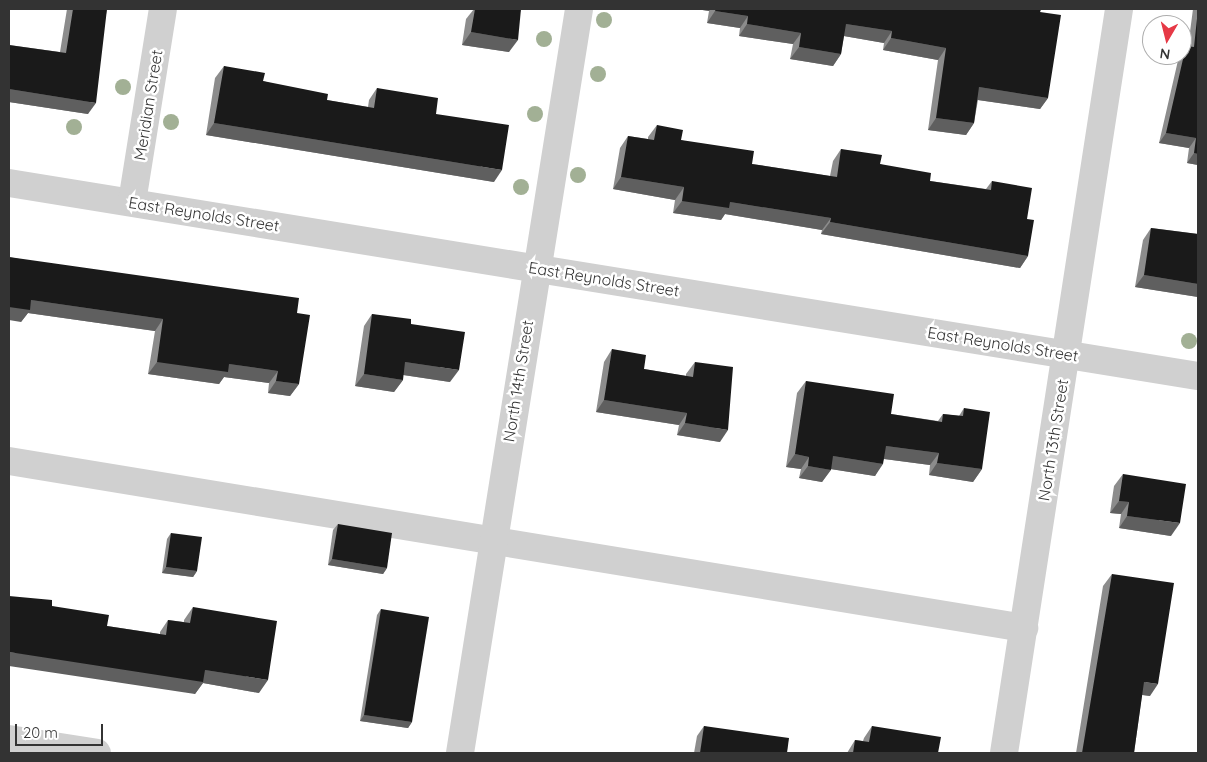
<!DOCTYPE html>
<style>
body{margin:0}
#map{position:relative;width:1207px;height:762px;overflow:hidden;background:#fff;font-family:Quicksand,sans-serif}
div>[style]{position:absolute}
.minor>*{height:28px;margin:-14px;padding:0 14px;transform-origin:14px;border-radius:14px;background:#d0d0d0}
.trees>*{width:16px;height:16px;margin:-8px;border-radius:50%;background:#a2b095}
.wall>*{inset:0;background:#8c8c8c}
.shaded-wall>*{inset:0;background:#5f5f5f}
.building>*{inset:0;background:#1a1a1a}
span{translate:-50% -50%;white-space:nowrap;text-align:center;line-height:1.15;-webkit-text-stroke:5px #fff;paint-order:stroke}
.street-label{font-size:16px;color:#333}
.frame{position:absolute;inset:0;border:10px solid #333;pointer-events:none}
.north{position:absolute;left:1142px;top:15px;width:50px;height:50px;box-sizing:border-box;background:#fff;border:1px solid #adadad;border-radius:50%;rotate:188deg;font-size:14px;font-weight:700;line-height:20px;text-align:center;color:#333}
.north::after{content:'';display:block;margin:auto;width:18px;height:22px;background:#e63946;clip-path:polygon(50% 0,100% 100%,50% 72%,0 100%)}
.scale{position:absolute;left:15px;top:724px;width:88px;height:22px;box-sizing:border-box;border:2px solid #333;border-top:0;padding-left:6px;font-size:15px;line-height:18px;white-space:nowrap;color:#333;-webkit-text-stroke:4px #fff;paint-order:stroke}
</style>
<div id="map">
<div class="minor">
<i style="left:9px;top:183px;width:1205px;rotate:9.22deg"></i>
<i style="left:132px;top:202px;width:195px;rotate:-80.9deg"></i>
<i style="left:9px;top:461px;width:1029px;rotate:9.34deg"></i>
<i style="left:9px;top:739px;width:89px;rotate:9deg"></i>
<i style="left:460px;top:753px;width:753px;rotate:-80.91deg"></i>
<i style="left:1004px;top:753px;width:753px;rotate:-81.21deg"></i>
</div>
<div class="trees">
<i style="left:604px;top:20px"></i>
<i style="left:544px;top:39px"></i>
<i style="left:598px;top:74px"></i>
<i style="left:123px;top:87px"></i>
<i style="left:535px;top:114px"></i>
<i style="left:171px;top:122px"></i>
<i style="left:74px;top:127px"></i>
<i style="left:578px;top:175px"></i>
<i style="left:521px;top:187px"></i>
<i style="left:1189px;top:341px"></i>
</div>
<div class="wall">
<i style="clip-path:polygon(67px 9px,107px 9px,88px 114px,9px 102px,9px 45px,60px 52px)"></i>
<i style="clip-path:polygon(474px 9px,521px 9px,509px 52px,462px 45px,466px 19px)"></i>
<i style="clip-path:polygon(696px 9px,1041px 9px,1040px 12px,1048px 98px,1040px 109px,978px 100px,974px 123px,966px 135px,928px 130px,938px 60px,883px 50px,884px 43px,844px 36px,841px 54px,833px 66px,790px 59px,793px 44px,739px 36px,740px 28px,707px 23px,709px 11px)"></i>
<i style="clip-path:polygon(1193px 9px,1198px 9px,1198px 165px,1187px 163px,1189px 148px,1159px 143px,1179px 56px,1180px 55px,1182px 55px,1182px 52px,1186px 46px,1188px 47px)"></i>
<i style="clip-path:polygon(224px 66px,263px 81px,327px 100px,368px 107px,369px 100px,377px 88px,436px 114px,494px 182px,206px 135px,215px 78px)"></i>
<i style="clip-path:polygon(657px 125px,681px 140px,752px 164px,830px 176px,833px 161px,841px 149px,880px 164px,930px 181px,986px 189px,992px 181px,1027px 219px,1028px 256px,1020px 268px,821px 234px,822px 230px,725px 214px,721px 220px,673px 213px,675px 200px,613px 189px,620px 148px,628px 136px,648px 139px,648px 137px)"></i>
<i style="clip-path:polygon(1151px 228px,1198px 234px,1198px 297px,1135px 287px,1143px 240px)"></i>
<i style="clip-path:polygon(9px 257px,297px 313px,299px 384px,290px 396px,268px 393px,269px 383px,224px 377px,219px 384px,148px 374px,155px 331px,28px 313px,21px 322px)"></i>
<i style="clip-path:polygon(372px 314px,411px 324px,450px 382px,403px 375px,403px 380px,394px 392px,355px 386px,364px 326px)"></i>
<i style="clip-path:polygon(612px 349px,644px 369px,686px 376px,686px 374px,695px 362px,720px 442px,677px 435px,679px 425px,596px 412px,604px 362px)"></i>
<i style="clip-path:polygon(806px 381px,891px 414px,938px 421px,943px 414px,959px 416px,964px 408px,982px 469px,973px 482px,929px 475px,930px 465px,884px 459px,875px 476px,831px 469px,822px 482px,799px 478px,801px 469px,786px 467px,797px 393px)"></i>
<i style="clip-path:polygon(1123px 474px,1171px 536px,1119px 528px,1121px 514px,1110px 513px,1114px 486px)"></i>
<i style="clip-path:polygon(338px 524px,387px 568px,383px 574px,328px 565px,333px 530px)"></i>
<i style="clip-path:polygon(171px 533px,197px 571px,193px 577px,162px 573px,167px 539px)"></i>
<i style="clip-path:polygon(1112px 574px,1150px 696px,1142px 695px,1134px 753px,1137px 753px,1076px 753px,1103px 586px)"></i>
<i style="clip-path:polygon(52px 606px,107px 626px,160px 634px,160px 632px,168px 620px,184px 622px,184px 620px,193px 607px,259px 693px,203px 683px,195px 694px)"></i>
<i style="clip-path:polygon(381px 609px,412px 722px,408px 728px,360px 721px,377px 615px)"></i>
<i style="clip-path:polygon(704px 726px,787px 753px,694px 753px,697px 736px)"></i>
<i style="clip-path:polygon(872px 726px,938px 753px,847px 753px,855px 740px,863px 741px,864px 738px)"></i>
</div>
<div class="shaded-wall">
<i style="clip-path:polygon(696px 9px,711px 9px,709px 11px)"></i>
<i style="clip-path:polygon(715px 11px,748px 16px,740px 28px,707px 23px)"></i>
<i style="clip-path:polygon(747px 24px,801px 33px,793px 44px,739px 36px)"></i>
<i style="clip-path:polygon(846px 24px,892px 31px,884px 43px,838px 35px)"></i>
<i style="clip-path:polygon(471px 32px,518px 40px,509px 52px,462px 45px)"></i>
<i style="clip-path:polygon(891px 38px,946px 48px,938px 60px,883px 50px)"></i>
<i style="clip-path:polygon(799px 47px,841px 54px,833px 66px,790px 59px)"></i>
<i style="clip-path:polygon(979px 87px,1048px 98px,1040px 109px,971px 99px)"></i>
<i style="clip-path:polygon(9px 89px,96px 103px,88px 114px,9px 102px)"></i>
<i style="clip-path:polygon(936px 118px,974px 123px,966px 135px,928px 130px)"></i>
<i style="clip-path:polygon(214px 123px,502px 170px,494px 182px,206px 135px)"></i>
<i style="clip-path:polygon(1166px 133px,1196px 138px,1189px 148px,1159px 143px)"></i>
<i style="clip-path:polygon(1194px 153px,1198px 154px,1198px 165px,1187px 163px)"></i>
<i style="clip-path:polygon(621px 177px,684px 187px,675px 200px,613px 189px)"></i>
<i style="clip-path:polygon(682px 201px,730px 202px,831px 218px,822px 230px,725px 214px,721px 220px,673px 213px)"></i>
<i style="clip-path:polygon(830px 222px,1028px 256px,1020px 268px,821px 234px)"></i>
<i style="clip-path:polygon(1144px 275px,1198px 284px,1198px 297px,1135px 287px)"></i>
<i style="clip-path:polygon(31px 300px,163px 319px,155px 331px,28px 313px,21px 322px,9px 320px,9px 307px)"></i>
<i style="clip-path:polygon(157px 362px,229px 364px,278px 371px,269px 383px,224px 377px,219px 384px,148px 374px)"></i>
<i style="clip-path:polygon(405px 362px,459px 370px,450px 382px,397px 374px)"></i>
<i style="clip-path:polygon(364px 374px,403px 380px,394px 392px,355px 386px)"></i>
<i style="clip-path:polygon(276px 381px,299px 384px,290px 396px,268px 393px)"></i>
<i style="clip-path:polygon(604px 400px,687px 413px,679px 425px,596px 412px)"></i>
<i style="clip-path:polygon(685px 423px,728px 430px,720px 442px,677px 435px)"></i>
<i style="clip-path:polygon(886px 446px,939px 453px,930px 465px,877px 458px)"></i>
<i style="clip-path:polygon(795px 454px,809px 457px,801px 469px,786px 467px)"></i>
<i style="clip-path:polygon(833px 456px,883px 464px,875px 476px,824px 468px)"></i>
<i style="clip-path:polygon(937px 463px,982px 469px,973px 482px,929px 475px)"></i>
<i style="clip-path:polygon(808px 466px,831px 470px,822px 482px,799px 478px)"></i>
<i style="clip-path:polygon(1119px 501px,1129px 502px,1121px 514px,1110px 513px)"></i>
<i style="clip-path:polygon(1127px 516px,1180px 523px,1171px 536px,1119px 528px)"></i>
<i style="clip-path:polygon(332px 559px,387px 568px,383px 574px,328px 565px)"></i>
<i style="clip-path:polygon(166px 567px,197px 571px,193px 577px,162px 573px)"></i>
<i style="clip-path:polygon(9px 652px,205px 670px,268px 680px,259px 693px,203px 683px,195px 694px,9px 666px)"></i>
<i style="clip-path:polygon(1144px 682px,1158px 684px,1150px 696px,1136px 694px)"></i>
<i style="clip-path:polygon(364px 715px,412px 722px,408px 728px,360px 721px)"></i>
</div>
<div class="building">
<i style="clip-path:polygon(73px 9px,107px 9px,96px 103px,9px 89px,9px 45px,66px 53px)"></i>
<i style="clip-path:polygon(475px 9px,521px 9px,518px 40px,471px 32px)"></i>
<i style="clip-path:polygon(716px 9px,1041px 9px,1040px 12px,1061px 15px,1048px 98px,979px 87px,974px 123px,936px 118px,946px 48px,891px 38px,892px 31px,846px 24px,841px 54px,799px 47px,801px 33px,747px 24px,748px 16px,715px 11px)"></i>
<i style="clip-path:polygon(1198px 9px,1198px 154px,1194px 153px,1196px 138px,1166px 133px,1186px 46px,1194px 47px)"></i>
<i style="clip-path:polygon(224px 66px,265px 73px,263px 81px,328px 94px,327px 100px,374px 108px,377px 88px,438px 98px,436px 114px,509px 125px,502px 170px,214px 123px)"></i>
<i style="clip-path:polygon(657px 125px,683px 130px,681px 140px,754px 151px,752px 164px,837px 177px,841px 149px,882px 155px,880px 164px,931px 173px,930px 181px,991px 190px,992px 181px,1032px 188px,1027px 219px,1034px 220px,1028px 256px,830px 222px,831px 218px,730px 202px,729px 208px,682px 201px,684px 187px,621px 177px,628px 136px,654px 140px)"></i>
<i style="clip-path:polygon(1151px 228px,1198px 234px,1198px 284px,1144px 275px)"></i>
<i style="clip-path:polygon(9px 257px,299px 298px,297px 313px,310px 315px,299px 384px,276px 381px,278px 371px,229px 364px,228px 372px,157px 362px,163px 319px,31px 300px,30px 310px,9px 307px)"></i>
<i style="clip-path:polygon(372px 314px,411px 319px,411px 324px,465px 332px,459px 370px,405px 362px,403px 380px,364px 374px)"></i>
<i style="clip-path:polygon(612px 349px,646px 355px,644px 369px,693px 377px,695px 362px,733px 367px,728px 430px,685px 423px,687px 413px,604px 400px)"></i>
<i style="clip-path:polygon(806px 381px,894px 394px,891px 414px,942px 422px,943px 414px,963px 416px,964px 408px,990px 412px,982px 469px,937px 463px,939px 453px,886px 446px,883px 464px,833px 456px,831px 470px,808px 466px,809px 457px,795px 454px)"></i>
<i style="clip-path:polygon(1123px 474px,1186px 484px,1180px 523px,1127px 516px,1129px 502px,1119px 501px)"></i>
<i style="clip-path:polygon(338px 524px,392px 533px,387px 568px,332px 559px)"></i>
<i style="clip-path:polygon(171px 533px,202px 537px,197px 571px,166px 567px)"></i>
<i style="clip-path:polygon(1112px 574px,1174px 583px,1158px 684px,1144px 682px,1134px 753px,1137px 753px,1082px 753px)"></i>
<i style="clip-path:polygon(9px 596px,52px 600px,52px 606px,109px 615px,107px 626px,166px 635px,168px 620px,190px 623px,193px 607px,277px 621px,268px 680px,205px 670px,203px 682px,9px 652px)"></i>
<i style="clip-path:polygon(381px 609px,429px 617px,412px 722px,364px 715px)"></i>
<i style="clip-path:polygon(704px 726px,789px 738px,787px 753px,700px 753px)"></i>
<i style="clip-path:polygon(872px 726px,941px 737px,938px 753px,853px 753px,855px 740px,869px 742px)"></i>
</div>
<div class="street-label">
<span style="left:148px;top:105px;rotate:-81deg">Meridian Street</span>
<span style="left:204px;top:214px;rotate:9deg">East Reynolds Street</span>
<span style="left:604px;top:279px;rotate:9deg">East Reynolds Street</span>
<span style="left:1003px;top:344px;rotate:9deg">East Reynolds Street</span>
<span style="left:518px;top:381px;rotate:-81deg">North 14th Street</span>
<span style="left:1053px;top:440px;rotate:-81deg">North 13th Street</span>
</div>
<div class="frame"></div>
<div class="north">N</div>
<div class="scale">20 m</div>
</div>
